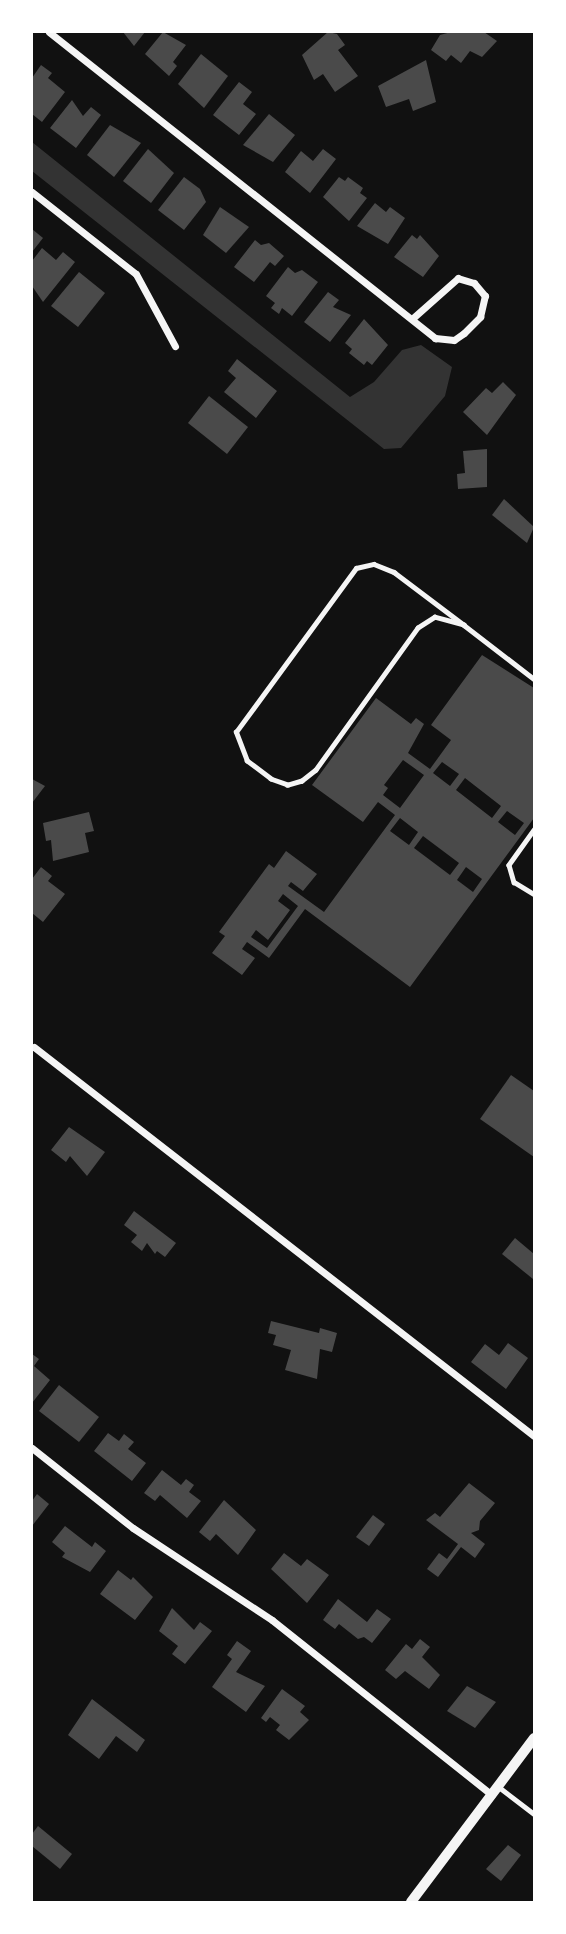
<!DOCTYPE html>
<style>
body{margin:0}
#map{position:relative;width:566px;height:1934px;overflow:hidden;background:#111;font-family:"Open Sans",sans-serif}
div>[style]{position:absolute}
.water>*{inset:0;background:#333}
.building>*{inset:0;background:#4a4a4a}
.service>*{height:4.5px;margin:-2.25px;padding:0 2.25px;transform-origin:2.25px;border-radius:2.25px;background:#f5f5f5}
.minor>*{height:7px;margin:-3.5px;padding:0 3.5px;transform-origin:3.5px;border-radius:3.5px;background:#f5f5f5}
.tertiary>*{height:10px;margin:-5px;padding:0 5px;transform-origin:5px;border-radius:5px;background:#f5f5f5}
span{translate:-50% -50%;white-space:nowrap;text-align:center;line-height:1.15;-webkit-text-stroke:7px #fff;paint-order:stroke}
.frame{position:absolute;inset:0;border:33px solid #fff;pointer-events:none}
</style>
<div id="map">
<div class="water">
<i style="clip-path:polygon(32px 142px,350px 397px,374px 382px,402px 350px,421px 345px,452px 367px,445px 396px,401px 448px,384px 449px,32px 171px)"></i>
</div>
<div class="building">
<i style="clip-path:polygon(123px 32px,145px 32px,134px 46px)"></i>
<i style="clip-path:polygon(163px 32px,186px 45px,173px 62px,177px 66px,169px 76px,145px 54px)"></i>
<i style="clip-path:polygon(328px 32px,337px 34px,345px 45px,338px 50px,358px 76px,335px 92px,323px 74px,314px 80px,302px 55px)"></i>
<i style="clip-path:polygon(451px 32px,484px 32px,497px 41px,482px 57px,470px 51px,461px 63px,451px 55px,446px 61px,431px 50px,440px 35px)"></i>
<i style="clip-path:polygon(201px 54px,228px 76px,204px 108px,178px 84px)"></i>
<i style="clip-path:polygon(426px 60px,436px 102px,413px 111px,409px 99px,386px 107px,378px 86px)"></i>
<i style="clip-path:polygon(41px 65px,52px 73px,48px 78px,65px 92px,42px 122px,32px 114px,32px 78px)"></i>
<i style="clip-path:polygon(239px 82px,252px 92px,243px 104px,256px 114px,239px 135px,213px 115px)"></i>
<i style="clip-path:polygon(72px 100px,83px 116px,91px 107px,101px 115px,76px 148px,50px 128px)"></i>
<i style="clip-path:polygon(269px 114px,295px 135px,273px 162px,243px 145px)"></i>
<i style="clip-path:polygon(110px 125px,141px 143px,114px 177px,87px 155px)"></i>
<i style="clip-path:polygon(148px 149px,174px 173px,151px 203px,123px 181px)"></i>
<i style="clip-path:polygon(323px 149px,336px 159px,310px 193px,285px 172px,301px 151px,313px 161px)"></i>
<i style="clip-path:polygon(184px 177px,200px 189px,206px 202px,184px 230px,158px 210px)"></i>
<i style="clip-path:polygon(339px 177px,345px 181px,348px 177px,363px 188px,360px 193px,367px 198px,349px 221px,323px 197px)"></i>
<i style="clip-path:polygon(375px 203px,386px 212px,390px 207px,405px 218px,388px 244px,357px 226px)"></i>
<i style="clip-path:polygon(220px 207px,249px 227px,226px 253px,203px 235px)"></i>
<i style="clip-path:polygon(32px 229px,43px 238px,32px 252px)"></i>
<i style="clip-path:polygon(412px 235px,417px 239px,420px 235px,439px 256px,423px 277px,394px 257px)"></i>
<i style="clip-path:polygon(255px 240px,261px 245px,269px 243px,284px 256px,275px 266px,270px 262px,254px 282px,234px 267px)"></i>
<i style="clip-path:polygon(42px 248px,56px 260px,63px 252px,75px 262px,43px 302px,32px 286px,32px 261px)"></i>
<i style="clip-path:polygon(288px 267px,295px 273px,302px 270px,318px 282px,292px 316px,282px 308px,279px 314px,271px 308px,275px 303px,266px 296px)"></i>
<i style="clip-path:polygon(79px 272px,105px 293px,78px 327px,51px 306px)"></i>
<i style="clip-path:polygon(328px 292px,339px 300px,333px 307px,351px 315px,330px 342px,304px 322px)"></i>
<i style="clip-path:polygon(364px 319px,388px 345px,372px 365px,367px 361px,364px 365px,349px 353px,352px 349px,345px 343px)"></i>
<i style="clip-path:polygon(237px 359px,277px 391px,256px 418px,224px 392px,236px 378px,228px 371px)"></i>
<i style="clip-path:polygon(503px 382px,516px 395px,487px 435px,463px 412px,486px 388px,492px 393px)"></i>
<i style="clip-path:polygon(209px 396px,248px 427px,227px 454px,188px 423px)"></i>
<i style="clip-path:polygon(487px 449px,487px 487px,458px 489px,457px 474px,465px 473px,463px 451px)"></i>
<i style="clip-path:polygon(504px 499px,534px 527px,527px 543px,492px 515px)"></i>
<i style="clip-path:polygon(evenodd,482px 655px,534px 688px,534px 818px,410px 987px,305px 909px,269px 958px,247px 942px,242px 949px,255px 958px,242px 975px,212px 953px,225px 936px,219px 932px,269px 864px,274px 868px,286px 851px,317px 874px,303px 891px,291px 882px,288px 886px,324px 912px,395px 815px,378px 802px,363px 822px,312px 785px,376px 698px,411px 724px,416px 718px,424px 724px,408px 753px,430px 769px,451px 740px,431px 725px,482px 655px,403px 760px,424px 775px,400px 808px,383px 795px,388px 788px,384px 785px,403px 760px,482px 655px,442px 762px,459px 774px,450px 786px,433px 773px,442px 762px,482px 655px,465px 778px,501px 806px,492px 818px,456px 790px,465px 778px,482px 655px,507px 811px,524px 823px,515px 835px,498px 822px,507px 811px,482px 655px,400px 818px,418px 832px,409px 845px,390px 831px,400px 818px,482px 655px,423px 836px,459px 863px,450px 875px,414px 848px,423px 836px,482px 655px,466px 867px,482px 879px,473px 892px,457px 880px,466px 867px,482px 655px,283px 894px,298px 906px,267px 948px,251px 937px,256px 930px,268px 940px,290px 910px,278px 901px,283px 894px)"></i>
<i style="clip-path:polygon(32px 779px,45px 786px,32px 803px)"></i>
<i style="clip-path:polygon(89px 812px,94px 831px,85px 833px,89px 852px,53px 861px,51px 840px,46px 841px,43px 823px)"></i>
<i style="clip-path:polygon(41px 867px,52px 876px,48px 881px,65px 894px,43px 922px,32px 913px,32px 879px)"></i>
<i style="clip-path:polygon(511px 1075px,534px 1091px,534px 1157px,480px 1119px)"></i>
<i style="clip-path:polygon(69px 1127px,105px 1152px,87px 1176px,70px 1156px,66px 1162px,51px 1150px)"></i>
<i style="clip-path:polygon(134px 1211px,176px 1243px,165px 1257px,157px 1251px,155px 1254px,147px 1243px,142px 1251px,131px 1242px,137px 1235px,124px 1225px)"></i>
<i style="clip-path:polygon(515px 1238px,534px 1254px,533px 1279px,502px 1254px)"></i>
<i style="clip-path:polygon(271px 1321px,319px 1333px,320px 1328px,337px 1333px,332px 1352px,320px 1349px,317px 1379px,285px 1370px,291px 1350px,273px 1345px,276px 1335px,268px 1333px)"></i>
<i style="clip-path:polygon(508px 1343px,528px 1358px,506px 1389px,471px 1362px,485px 1344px,499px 1355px)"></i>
<i style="clip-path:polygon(32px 1354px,39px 1359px,34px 1366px,50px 1380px,32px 1403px)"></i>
<i style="clip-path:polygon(59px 1385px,99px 1417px,79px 1442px,39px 1411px)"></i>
<i style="clip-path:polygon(108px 1433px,119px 1441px,124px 1434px,134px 1442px,128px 1449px,146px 1463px,132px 1481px,94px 1451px)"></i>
<i style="clip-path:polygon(162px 1470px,181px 1485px,186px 1479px,194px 1485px,189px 1492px,201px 1501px,187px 1518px,160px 1495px,155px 1501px,144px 1493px)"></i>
<i style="clip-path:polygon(469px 1483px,495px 1503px,480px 1521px,479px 1530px,471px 1533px,485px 1544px,475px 1558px,461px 1547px,438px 1577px,427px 1569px,439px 1553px,447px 1559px,458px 1544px,426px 1520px,435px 1513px,440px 1517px)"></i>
<i style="clip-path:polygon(37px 1494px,49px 1504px,32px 1526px,32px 1501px)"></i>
<i style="clip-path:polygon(224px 1500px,256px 1530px,238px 1555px,216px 1534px,210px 1541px,199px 1532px)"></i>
<i style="clip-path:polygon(373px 1515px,385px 1524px,369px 1546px,356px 1537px)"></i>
<i style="clip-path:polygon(65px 1526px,92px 1547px,95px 1542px,106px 1551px,90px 1572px,62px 1557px,65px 1553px,52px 1542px)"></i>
<i style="clip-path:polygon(284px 1553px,301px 1566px,307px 1559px,329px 1575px,307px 1603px,271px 1569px)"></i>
<i style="clip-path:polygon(118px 1570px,131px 1580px,133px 1577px,153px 1597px,135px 1620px,100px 1594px)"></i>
<i style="clip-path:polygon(338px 1599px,367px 1622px,377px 1609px,391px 1619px,372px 1643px,364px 1637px,358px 1639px,339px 1624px,335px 1629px,323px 1620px)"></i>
<i style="clip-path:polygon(172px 1608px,194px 1630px,200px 1622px,212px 1631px,185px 1664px,172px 1654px,178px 1646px,159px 1631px)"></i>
<i style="clip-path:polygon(420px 1639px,430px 1647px,422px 1657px,440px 1675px,429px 1689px,405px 1671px,396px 1679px,385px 1670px,406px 1644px,412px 1649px)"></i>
<i style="clip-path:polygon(237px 1641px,251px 1651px,236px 1672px,265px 1686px,246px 1712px,212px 1687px,232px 1659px,227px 1655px)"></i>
<i style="clip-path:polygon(467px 1686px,496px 1702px,475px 1728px,447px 1711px)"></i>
<i style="clip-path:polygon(282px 1689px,305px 1706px,300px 1712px,309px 1720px,289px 1740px,276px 1730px,280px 1725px,270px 1717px,266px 1722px,261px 1718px)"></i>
<i style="clip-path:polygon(92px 1699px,145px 1740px,137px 1752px,116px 1736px,99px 1759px,68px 1735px)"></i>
<i style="clip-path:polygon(38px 1826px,72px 1854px,60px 1869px,32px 1846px,32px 1834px)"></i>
<i style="clip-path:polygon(508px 1845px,521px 1855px,501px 1881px,486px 1869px)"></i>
</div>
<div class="service">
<i style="left:464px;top:625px;width:30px;rotate:-165deg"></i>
<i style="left:435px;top:617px;width:20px;rotate:147deg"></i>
<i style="left:418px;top:628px;width:175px;rotate:125.7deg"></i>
<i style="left:316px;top:770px;width:18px;rotate:142deg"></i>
<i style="left:302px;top:781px;width:15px;rotate:164deg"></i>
<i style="left:288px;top:785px;width:18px;rotate:-161deg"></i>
<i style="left:271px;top:779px;width:30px;rotate:-143deg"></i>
<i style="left:247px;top:761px;width:31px;rotate:-111deg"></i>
<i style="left:236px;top:732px;width:203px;rotate:-53.8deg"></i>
<i style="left:356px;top:568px;width:18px;rotate:-13deg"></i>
<i style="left:374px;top:564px;width:22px;rotate:22deg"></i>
<i style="left:394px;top:572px;width:88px;rotate:37.1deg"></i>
<i style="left:464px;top:625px;width:88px;rotate:37.6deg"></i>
<i style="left:534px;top:830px;width:43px;rotate:125.5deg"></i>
<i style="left:509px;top:865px;width:18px;rotate:74deg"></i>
<i style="left:514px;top:882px;width:23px;rotate:31deg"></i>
<i style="left:499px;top:1787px;width:44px;rotate:37.6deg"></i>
</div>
<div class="minor">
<i style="left:49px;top:32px;width:493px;rotate:38.4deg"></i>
<i style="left:435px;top:338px;width:19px;rotate:6deg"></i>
<i style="left:454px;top:340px;width:12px;rotate:-35deg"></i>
<i style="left:464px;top:333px;width:23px;rotate:-45deg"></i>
<i style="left:480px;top:317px;width:22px;rotate:-77deg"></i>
<i style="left:485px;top:296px;width:17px;rotate:-130deg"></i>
<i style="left:474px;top:283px;width:17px;rotate:-163deg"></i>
<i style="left:458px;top:278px;width:59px;rotate:138.4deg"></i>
<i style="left:32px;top:192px;width:132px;rotate:38.3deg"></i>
<i style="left:136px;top:274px;width:82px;rotate:61.6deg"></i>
<i style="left:34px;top:1047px;width:633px;rotate:37.88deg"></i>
<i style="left:32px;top:1448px;width:129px;rotate:38.4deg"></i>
<i style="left:133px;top:1528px;width:167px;rotate:33.5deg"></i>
<i style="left:272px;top:1620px;width:281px;rotate:38.5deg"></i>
</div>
<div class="tertiary">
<i style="left:411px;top:1902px;width:205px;rotate:-53.1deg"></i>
</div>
<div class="frame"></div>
</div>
